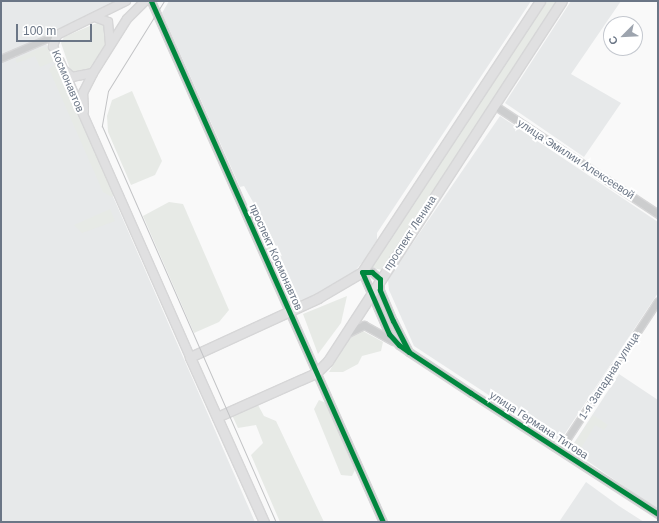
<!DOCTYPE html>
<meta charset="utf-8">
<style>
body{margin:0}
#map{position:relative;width:659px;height:523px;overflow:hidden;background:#f9f9f9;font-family:Arial,sans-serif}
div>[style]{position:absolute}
.built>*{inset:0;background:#e7e9ea}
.green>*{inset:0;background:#e7eae6}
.roads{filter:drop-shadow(1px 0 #d6d6d7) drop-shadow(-1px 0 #d6d6d7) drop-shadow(0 1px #d6d6d7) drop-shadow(0 -1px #d6d6d7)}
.minor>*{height:5.5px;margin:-2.75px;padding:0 2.75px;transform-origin:2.75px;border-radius:2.75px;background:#cccdce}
.tertiary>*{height:7px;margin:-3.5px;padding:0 3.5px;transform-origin:3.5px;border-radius:3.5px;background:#cccdce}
.secondary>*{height:8px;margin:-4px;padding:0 4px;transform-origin:4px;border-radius:4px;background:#e0e0e1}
.primary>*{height:9px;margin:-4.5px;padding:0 4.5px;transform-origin:4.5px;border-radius:4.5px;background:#e0e0e1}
.tram>*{height:1px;margin:-0.5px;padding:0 0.5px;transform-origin:0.5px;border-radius:0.5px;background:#c2c3c5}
.cycleway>*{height:5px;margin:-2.5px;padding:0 2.5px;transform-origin:2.5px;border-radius:2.5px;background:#00873e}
span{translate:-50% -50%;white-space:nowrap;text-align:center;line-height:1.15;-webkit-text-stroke:4px #fff;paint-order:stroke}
.street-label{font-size:11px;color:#6b7686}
.frame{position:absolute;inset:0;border:2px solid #6b7686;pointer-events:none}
.north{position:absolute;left:603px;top:16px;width:40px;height:40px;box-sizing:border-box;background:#fff;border:1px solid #c4c8cf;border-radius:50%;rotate:246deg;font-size:11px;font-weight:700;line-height:16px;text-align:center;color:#6b7686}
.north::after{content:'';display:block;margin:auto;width:14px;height:18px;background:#9da4ae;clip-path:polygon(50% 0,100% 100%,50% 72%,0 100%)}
.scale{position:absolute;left:16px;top:24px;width:76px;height:18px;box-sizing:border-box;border:2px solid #6b7686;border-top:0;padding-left:5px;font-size:12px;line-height:14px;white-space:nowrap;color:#6b7686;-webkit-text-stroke:3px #fff;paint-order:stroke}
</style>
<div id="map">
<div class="built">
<i style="clip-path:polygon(1px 1px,117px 1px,43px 36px,255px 522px,1px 522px)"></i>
<i style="clip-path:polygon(169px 1px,531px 1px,377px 233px,377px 240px,365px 259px,354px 272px,301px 303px,269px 231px,244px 186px,240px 187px,162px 13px)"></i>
<i style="clip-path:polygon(571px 1px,621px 1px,571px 74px,621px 103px,584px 157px,505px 103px)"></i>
<i style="clip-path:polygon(500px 116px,658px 222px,658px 293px,562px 438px,557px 440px,414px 346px,389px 290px,388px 280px,401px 260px)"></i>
<i style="clip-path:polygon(619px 374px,658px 400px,658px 510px,573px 451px,574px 443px)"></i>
<i style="clip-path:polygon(586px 482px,619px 506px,644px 522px,559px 522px)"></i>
</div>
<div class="green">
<i style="clip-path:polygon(547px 1px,556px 1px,556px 5px,382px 270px,373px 268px,373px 263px)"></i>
<i style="clip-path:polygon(99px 22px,105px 24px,107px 42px,87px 72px,71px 72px,61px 43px,64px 37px)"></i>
<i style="clip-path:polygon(43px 47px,50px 49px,55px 61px,40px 67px,35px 56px,17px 63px,15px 59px)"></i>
<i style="clip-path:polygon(56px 63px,114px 193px,112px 197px,103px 192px,49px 69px)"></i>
<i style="clip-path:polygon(132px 91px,162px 161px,155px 175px,131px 185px,108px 132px,107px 116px,112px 100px)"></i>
<i style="clip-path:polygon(169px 202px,183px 204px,229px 310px,219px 322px,194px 333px,143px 216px)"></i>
<i style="clip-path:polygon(110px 209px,115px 221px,82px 233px,74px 225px)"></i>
<i style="clip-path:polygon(269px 238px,291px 289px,283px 293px,261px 242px)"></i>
<i style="clip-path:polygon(347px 296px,341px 323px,318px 354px,303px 314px)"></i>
<i style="clip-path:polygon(361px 330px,383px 342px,381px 351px,362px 356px,358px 364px,343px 372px,329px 372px,350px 335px)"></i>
<i style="clip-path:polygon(319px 400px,326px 403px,355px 470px,352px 476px,341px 475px,314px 409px)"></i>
<i style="clip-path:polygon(258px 405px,264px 416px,276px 421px,324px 522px,280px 522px,251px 455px,263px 443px,256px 425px,238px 428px,232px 415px)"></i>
<i style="clip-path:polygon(593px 415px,608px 425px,604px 430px,595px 425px,577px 455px,572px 447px)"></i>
</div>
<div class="roads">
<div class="minor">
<i style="left:1px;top:59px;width:61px;rotate:-23.2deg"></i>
<i style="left:560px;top:451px;width:178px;rotate:-56.7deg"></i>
</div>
<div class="tertiary">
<i style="left:151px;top:1px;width:570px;rotate:66deg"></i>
<i style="left:494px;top:105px;width:197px;rotate:33.6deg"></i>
<i style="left:348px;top:333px;width:18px;rotate:-27deg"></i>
<i style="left:364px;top:325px;width:33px;rotate:29deg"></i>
<i style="left:409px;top:352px;width:35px;rotate:-117deg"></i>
<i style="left:393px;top:321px;width:34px;rotate:-113deg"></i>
<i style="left:380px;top:290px;width:11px;rotate:-90deg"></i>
<i style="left:380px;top:279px;width:11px;rotate:-139deg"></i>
<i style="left:372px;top:272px;width:10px;rotate:180deg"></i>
<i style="left:362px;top:272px;width:68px;rotate:66.5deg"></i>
<i style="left:389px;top:334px;width:15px;rotate:48deg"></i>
<i style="left:399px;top:345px;width:12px;rotate:35deg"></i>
<i style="left:409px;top:352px;width:74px;rotate:33.5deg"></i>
<i style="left:471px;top:393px;width:223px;rotate:32.9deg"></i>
</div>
<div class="secondary">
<i style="left:126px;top:1px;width:77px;rotate:153.8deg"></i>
<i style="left:57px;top:35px;width:12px;rotate:110deg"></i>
<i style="left:53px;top:46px;width:340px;rotate:66.2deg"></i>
<i style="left:95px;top:17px;width:14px;rotate:21deg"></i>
<i style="left:108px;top:22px;width:22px;rotate:85deg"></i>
<i style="left:64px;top:70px;width:11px;rotate:41deg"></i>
<i style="left:72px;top:77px;width:21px;rotate:-11deg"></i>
<i style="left:84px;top:111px;width:18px;rotate:-93deg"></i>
<i style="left:83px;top:93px;width:22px;rotate:-63deg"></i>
<i style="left:93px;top:73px;width:64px;rotate:-57.8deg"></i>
<i style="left:127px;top:19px;width:25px;rotate:-45deg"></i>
</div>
<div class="primary">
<i style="left:217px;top:417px;width:108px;rotate:-24deg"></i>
<i style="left:316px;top:373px;width:17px;rotate:-45deg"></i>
<i style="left:328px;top:361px;width:429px;rotate:-57deg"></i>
<i style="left:264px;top:522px;width:181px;rotate:-114.2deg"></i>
<i style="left:190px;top:357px;width:141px;rotate:-24.7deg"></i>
<i style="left:318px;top:298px;width:51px;rotate:-30.6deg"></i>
<i style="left:362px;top:272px;width:324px;rotate:-56.7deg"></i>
</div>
</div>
<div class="tram">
<i style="left:164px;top:1px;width:106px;rotate:121.9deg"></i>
<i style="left:108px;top:91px;width:36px;rotate:100deg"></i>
<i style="left:102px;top:126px;width:433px;rotate:66.3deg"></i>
</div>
<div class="cycleway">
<i style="left:151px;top:1px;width:570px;rotate:66deg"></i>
<i style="left:409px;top:352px;width:35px;rotate:-117deg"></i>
<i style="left:393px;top:321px;width:34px;rotate:-113deg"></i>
<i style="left:380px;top:290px;width:11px;rotate:-90deg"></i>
<i style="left:380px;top:279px;width:11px;rotate:-139deg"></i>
<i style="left:372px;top:272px;width:10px;rotate:180deg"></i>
<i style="left:362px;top:272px;width:68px;rotate:66.5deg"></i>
<i style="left:389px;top:334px;width:15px;rotate:48deg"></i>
<i style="left:399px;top:345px;width:12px;rotate:35deg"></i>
<i style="left:409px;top:352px;width:74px;rotate:33.5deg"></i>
<i style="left:471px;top:393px;width:223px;rotate:32.9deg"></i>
</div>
<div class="street-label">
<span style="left:68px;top:81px;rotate:67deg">Космонавтов</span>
<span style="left:576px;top:159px;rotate:33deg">улица Эмилии Алексеевой</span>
<span style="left:410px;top:233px;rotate:-57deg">проспект Ленина</span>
<span style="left:276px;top:257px;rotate:66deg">проспект Космонавтов</span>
<span style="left:609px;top:376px;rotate:-57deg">1-я Западная улица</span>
<span style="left:539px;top:425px;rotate:33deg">улица Германа Титова</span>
</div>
<div class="frame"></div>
<div class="north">С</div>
<div class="scale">100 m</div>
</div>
